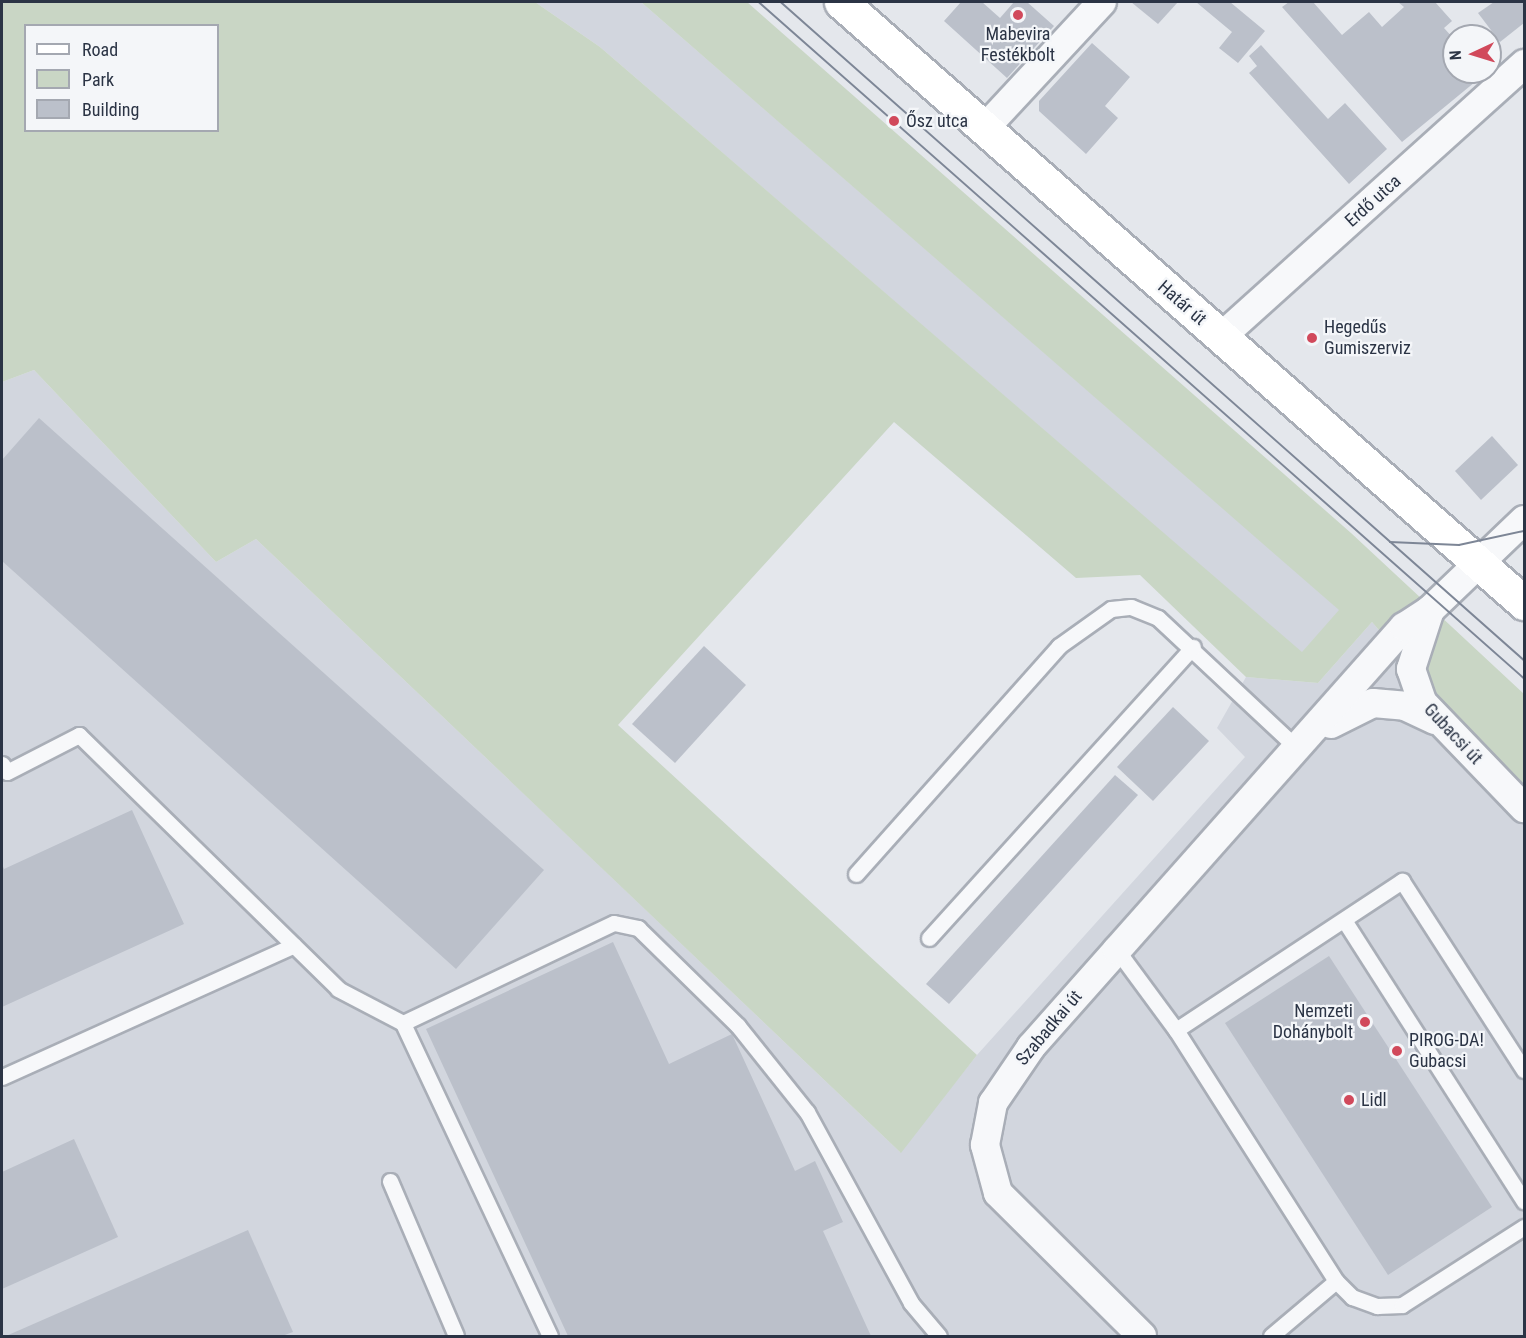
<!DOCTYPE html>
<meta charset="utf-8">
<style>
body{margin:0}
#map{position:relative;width:1526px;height:1338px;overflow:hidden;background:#e4e7ec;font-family:"Roboto Condensed",sans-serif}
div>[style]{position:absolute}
.built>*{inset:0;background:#d2d6de}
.green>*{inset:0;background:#c9d6c5}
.building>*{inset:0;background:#bbc0ca}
.roads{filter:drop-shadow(2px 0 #a9aeb7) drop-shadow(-2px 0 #a9aeb7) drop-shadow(0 2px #a9aeb7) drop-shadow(0 -2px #a9aeb7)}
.lane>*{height:15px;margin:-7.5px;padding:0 7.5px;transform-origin:7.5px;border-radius:7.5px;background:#f7f8fa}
.street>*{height:28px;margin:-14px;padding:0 14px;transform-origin:14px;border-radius:14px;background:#f7f8fa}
.secondary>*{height:33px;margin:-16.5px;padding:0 16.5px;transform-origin:16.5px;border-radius:16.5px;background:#fff}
.tram>*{height:1.5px;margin:-0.75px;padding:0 0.75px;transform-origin:0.75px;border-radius:0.75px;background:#7d8696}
.dots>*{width:16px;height:16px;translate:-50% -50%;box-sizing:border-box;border:3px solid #f4f6f9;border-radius:50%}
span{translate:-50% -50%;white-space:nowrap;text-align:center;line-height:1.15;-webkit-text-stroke:4.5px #f4f6f9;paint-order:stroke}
.poi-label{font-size:18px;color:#2b3445}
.left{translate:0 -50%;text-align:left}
.right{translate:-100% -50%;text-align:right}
.street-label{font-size:18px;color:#2b3445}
.frame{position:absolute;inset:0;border:3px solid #2b3445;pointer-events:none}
.legend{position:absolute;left:24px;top:24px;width:195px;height:108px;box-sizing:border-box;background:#f4f6f9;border:2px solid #a4a8b1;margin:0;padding:8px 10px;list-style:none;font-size:18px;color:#2b3445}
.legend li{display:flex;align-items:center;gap:12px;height:30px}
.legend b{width:30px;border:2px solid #a4a8b1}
.north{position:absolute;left:1442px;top:24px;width:60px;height:60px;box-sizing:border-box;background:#f4f6f9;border:2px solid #a4a8b1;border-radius:50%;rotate:266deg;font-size:16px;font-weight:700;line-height:24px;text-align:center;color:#2b3445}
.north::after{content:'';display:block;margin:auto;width:21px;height:27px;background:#d1495b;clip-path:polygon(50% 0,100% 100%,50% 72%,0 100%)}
</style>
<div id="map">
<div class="built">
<i style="clip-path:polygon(535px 2px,641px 2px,1340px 610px,1302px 653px,600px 47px)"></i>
<i style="clip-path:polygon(34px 370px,216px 562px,256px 539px,900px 1152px,977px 1055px,1245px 757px,1217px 728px,1246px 677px,1318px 683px,1372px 622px,1438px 699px,1524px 784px,1524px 1336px,2px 1336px,2px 382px)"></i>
</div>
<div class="green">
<i style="clip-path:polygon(evenodd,2px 2px,535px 2px,600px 47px,1302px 652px,1339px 610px,641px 2px,747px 2px,1351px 533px,1524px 694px,1524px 784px,1438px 699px,1372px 622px,1318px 683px,1246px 677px,1140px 575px,1076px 578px,894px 422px,618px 725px,977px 1055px,901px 1153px,256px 539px,216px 562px,34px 370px,2px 382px,2px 2px,26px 26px,218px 26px,218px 130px,26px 130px,26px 26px)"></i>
</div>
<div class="building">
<i style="clip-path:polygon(961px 2px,982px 2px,1000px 18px,1014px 2px,1027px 2px,1054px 26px,1007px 78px,944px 21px)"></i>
<i style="clip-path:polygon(1131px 2px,1178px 2px,1158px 24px)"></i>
<i style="clip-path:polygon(1196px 2px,1230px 2px,1265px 31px,1238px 63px,1219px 48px,1232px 32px)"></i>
<i style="clip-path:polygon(1289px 2px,1313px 2px,1342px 35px,1369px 12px,1382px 27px,1404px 7px,1398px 2px,1435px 2px,1452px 21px,1444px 28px,1454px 39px,1454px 72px,1466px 72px,1475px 82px,1402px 142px,1282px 7px)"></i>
<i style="clip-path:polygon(1494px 2px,1524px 2px,1524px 23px,1500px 42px,1478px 13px)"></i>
<i style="clip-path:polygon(1092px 43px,1130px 77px,1105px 106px,1118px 118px,1086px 154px,1039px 111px,1039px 101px)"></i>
<i style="clip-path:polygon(1261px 45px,1328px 119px,1345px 103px,1387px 149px,1349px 184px,1249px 73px,1257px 66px,1249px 56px)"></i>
<i style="clip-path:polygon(39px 418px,544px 870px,456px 969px,2px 561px,2px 460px)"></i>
<i style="clip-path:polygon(1492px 436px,1518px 465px,1481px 500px,1455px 471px)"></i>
<i style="clip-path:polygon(704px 646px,746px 685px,675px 763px,632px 724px)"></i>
<i style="clip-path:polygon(1173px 707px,1209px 741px,1153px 801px,1117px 767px)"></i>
<i style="clip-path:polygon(1115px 775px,1138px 795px,949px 1004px,926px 984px)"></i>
<i style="clip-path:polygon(132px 810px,184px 924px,2px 1007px,2px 864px,4px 869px)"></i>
<i style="clip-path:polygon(613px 942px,669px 1064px,732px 1034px,795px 1171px,815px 1161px,843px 1222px,823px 1231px,871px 1336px,568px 1336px,426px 1029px)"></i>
<i style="clip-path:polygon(1329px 956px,1492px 1207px,1388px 1275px,1225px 1023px)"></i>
<i style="clip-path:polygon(74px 1139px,118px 1237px,2px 1289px,2px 1172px)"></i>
<i style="clip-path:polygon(248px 1230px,293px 1332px,282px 1336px,6px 1336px)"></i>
</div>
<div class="roads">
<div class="lane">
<i style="left:2px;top:764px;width:9px;rotate:58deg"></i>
<i style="left:7px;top:772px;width:81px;rotate:-27.2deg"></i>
<i style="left:79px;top:735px;width:363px;rotate:44.4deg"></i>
<i style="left:338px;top:989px;width:73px;rotate:27.6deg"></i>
<i style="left:856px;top:874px;width:305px;rotate:-48.3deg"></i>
<i style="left:1059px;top:646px;width:64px;rotate:-35.4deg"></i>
<i style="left:1111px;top:609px;width:20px;rotate:-6deg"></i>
<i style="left:1131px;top:607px;width:29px;rotate:22deg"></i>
<i style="left:1158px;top:618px;width:193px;rotate:43.1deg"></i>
<i style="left:1344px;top:920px;width:334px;rotate:57.4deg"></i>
<i style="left:929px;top:938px;width:393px;rotate:-47.8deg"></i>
<i style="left:1117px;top:950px;width:99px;rotate:53.6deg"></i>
<i style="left:1176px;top:1030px;width:298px;rotate:57.5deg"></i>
<i style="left:1336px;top:1281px;width:23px;rotate:45deg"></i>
<i style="left:1352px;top:1297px;width:27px;rotate:20deg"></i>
<i style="left:1377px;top:1306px;width:25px;rotate:-2deg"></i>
<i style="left:1402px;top:1305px;width:145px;rotate:-32.6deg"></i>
<i style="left:1176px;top:1030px;width:271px;rotate:-33.4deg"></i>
<i style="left:1402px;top:881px;width:225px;rotate:57.2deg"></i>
<i style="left:2px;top:1077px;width:320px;rotate:-24.3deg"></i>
<i style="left:390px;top:1181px;width:168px;rotate:66.9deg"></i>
<i style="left:550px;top:1336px;width:346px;rotate:-115.2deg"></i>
<i style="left:403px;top:1023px;width:233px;rotate:-25.4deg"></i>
<i style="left:614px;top:923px;width:25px;rotate:12deg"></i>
<i style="left:638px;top:928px;width:140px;rotate:44.4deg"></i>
<i style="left:738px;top:1026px;width:110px;rotate:51.3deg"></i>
<i style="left:807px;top:1112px;width:217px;rotate:61.4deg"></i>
<i style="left:911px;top:1303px;width:43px;rotate:49.7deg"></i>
<i style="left:1271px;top:1336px;width:85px;rotate:-40.2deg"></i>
</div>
<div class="street">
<i style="left:984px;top:129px;width:173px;rotate:-47.1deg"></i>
<i style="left:1221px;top:337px;width:408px;rotate:-42deg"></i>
<i style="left:1524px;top:520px;width:130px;rotate:136.2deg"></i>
<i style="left:1430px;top:610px;width:62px;rotate:107.9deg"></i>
<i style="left:1411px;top:669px;width:36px;rotate:71deg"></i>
<i style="left:1423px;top:703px;width:146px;rotate:46.1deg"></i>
<i style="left:1331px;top:724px;width:47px;rotate:-26.6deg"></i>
<i style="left:1373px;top:703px;width:32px;rotate:5deg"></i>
<i style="left:1405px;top:706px;width:33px;rotate:25deg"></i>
<i style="left:1142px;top:1336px;width:203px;rotate:-135.2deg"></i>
<i style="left:998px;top:1193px;width:50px;rotate:-105.2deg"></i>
<i style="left:985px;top:1145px;width:43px;rotate:-79.2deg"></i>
<i style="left:993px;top:1103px;width:68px;rotate:-55.8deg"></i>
<i style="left:1031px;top:1047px;width:130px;rotate:-48.4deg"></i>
<i style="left:1117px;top:950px;width:432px;rotate:-48.4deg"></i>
<i style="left:1404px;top:627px;width:31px;rotate:-33deg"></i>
</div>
<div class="secondary">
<i style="left:841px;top:2px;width:910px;rotate:41.35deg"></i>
</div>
</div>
<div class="tram">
<i style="left:759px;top:2px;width:1021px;rotate:41.47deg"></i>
<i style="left:781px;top:2px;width:992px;rotate:41.53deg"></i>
<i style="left:1390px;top:542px;width:69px;rotate:2.5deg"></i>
<i style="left:1459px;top:545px;width:66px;rotate:-12.2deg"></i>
</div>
<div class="dots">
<i style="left:1018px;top:15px;background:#d1495b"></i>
<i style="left:894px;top:121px;background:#d1495b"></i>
<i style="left:1312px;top:338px;background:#d1495b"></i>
<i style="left:1365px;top:1022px;background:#d1495b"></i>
<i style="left:1397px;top:1051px;background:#d1495b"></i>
<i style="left:1349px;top:1100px;background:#d1495b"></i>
</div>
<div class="poi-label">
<span style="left:1018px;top:45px">Mabevira<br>Festékbolt</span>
<span class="left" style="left:906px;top:121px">Ősz utca</span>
<span class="left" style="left:1324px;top:338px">Hegedűs<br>Gumiszerviz</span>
<span class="right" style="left:1353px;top:1022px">Nemzeti<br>Dohánybolt</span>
<span class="left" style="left:1409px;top:1051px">PIROG-DA!<br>Gubacsi</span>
<span class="left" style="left:1361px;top:1100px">Lidl</span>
</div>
<div class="street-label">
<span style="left:1373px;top:201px;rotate:-42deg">Erdő utca</span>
<span style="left:1182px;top:303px;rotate:41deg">Határ út</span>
<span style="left:1453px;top:734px;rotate:47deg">Gubacsi út</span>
<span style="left:1049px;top:1028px;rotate:-50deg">Szabadkai út</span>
</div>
<div class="frame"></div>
<ul class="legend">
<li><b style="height:8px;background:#fff"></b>Road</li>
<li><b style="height:16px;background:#c9d6c5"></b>Park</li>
<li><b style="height:16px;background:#bbc0ca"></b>Building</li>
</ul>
<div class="north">N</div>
</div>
